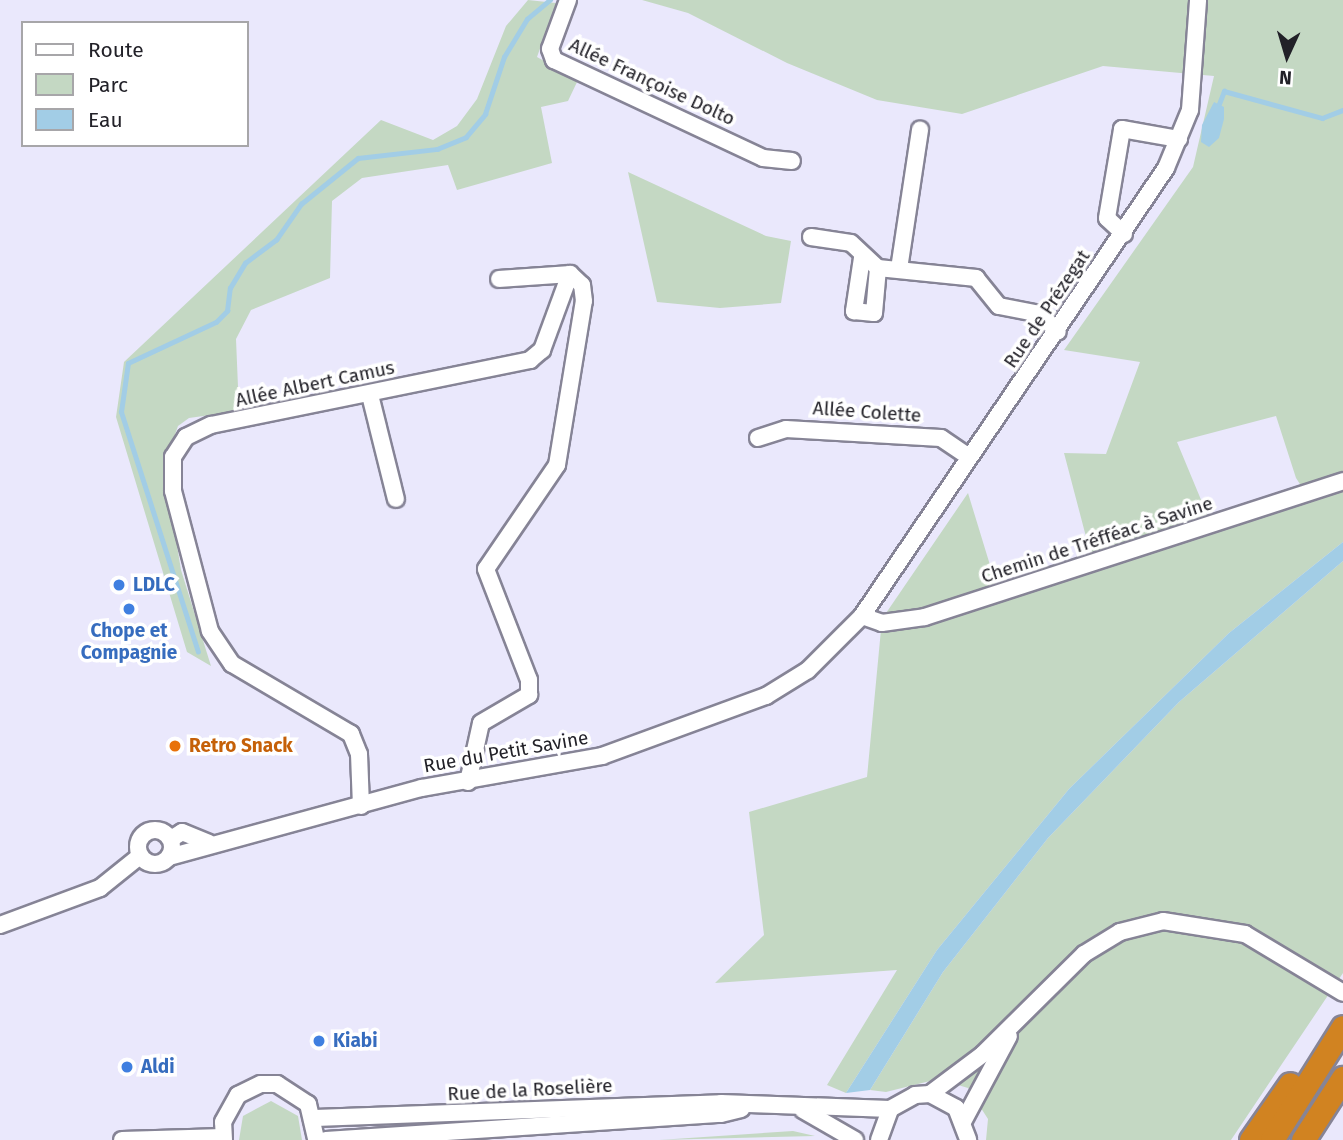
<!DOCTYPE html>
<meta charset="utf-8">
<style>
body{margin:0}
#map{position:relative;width:1343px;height:1140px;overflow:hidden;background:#eae8fc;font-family:"Fira Sans",sans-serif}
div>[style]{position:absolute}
.green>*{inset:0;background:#c4d8c3}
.water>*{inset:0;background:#a2cde6}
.stream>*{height:4.5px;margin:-2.25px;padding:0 2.25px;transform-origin:2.25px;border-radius:2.25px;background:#a2cde6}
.roads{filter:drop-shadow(2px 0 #868496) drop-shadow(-2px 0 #868496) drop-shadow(0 2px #868496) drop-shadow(0 -2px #868496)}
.minor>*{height:16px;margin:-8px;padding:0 8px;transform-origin:8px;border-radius:8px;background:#fff}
.minor>.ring{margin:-8px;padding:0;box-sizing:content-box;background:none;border:16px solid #fff;border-radius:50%}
.highway>*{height:23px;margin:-11.5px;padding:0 11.5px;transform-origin:11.5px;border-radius:11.5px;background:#d18321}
.dots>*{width:19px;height:19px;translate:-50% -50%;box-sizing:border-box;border:4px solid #fff;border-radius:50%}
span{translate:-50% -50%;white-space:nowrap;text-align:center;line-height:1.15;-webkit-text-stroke:7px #fff;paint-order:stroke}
.street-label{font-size:19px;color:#222128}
.shop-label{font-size:19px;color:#366cbe;font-weight:700}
.left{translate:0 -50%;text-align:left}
.food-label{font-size:19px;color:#c56008;font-weight:700}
.legend{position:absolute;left:21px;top:21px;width:228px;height:126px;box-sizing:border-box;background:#fff;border:2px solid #a7a6a9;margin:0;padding:9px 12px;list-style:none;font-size:21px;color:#222128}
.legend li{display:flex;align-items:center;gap:14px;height:35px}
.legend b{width:35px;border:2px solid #a7a6a9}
.north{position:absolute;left:1252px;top:21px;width:70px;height:70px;-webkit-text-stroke:5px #fff;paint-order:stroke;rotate:184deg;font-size:19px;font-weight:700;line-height:28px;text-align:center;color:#222128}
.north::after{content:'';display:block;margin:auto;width:24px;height:32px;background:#222128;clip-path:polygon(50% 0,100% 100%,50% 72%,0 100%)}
</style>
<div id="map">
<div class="green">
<i style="clip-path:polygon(528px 0,556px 3px,537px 57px,578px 80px,568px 101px,541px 107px,552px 163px,457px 190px,448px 165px,362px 178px,332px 201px,330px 278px,251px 310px,236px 339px,239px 411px,189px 418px,178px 426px,164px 466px,181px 570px,211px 666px,187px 652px,116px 417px,124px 362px,381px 120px,433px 140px,457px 126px,477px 99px,506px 26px)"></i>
<i style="clip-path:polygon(evenodd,642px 0,1343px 0,1343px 542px,1229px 633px,1069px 789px,937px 950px,846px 1093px,827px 1085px,897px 970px,715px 983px,764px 935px,749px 812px,867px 777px,882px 619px,968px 493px,1001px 601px,1095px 571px,1064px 453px,1106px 454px,1140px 362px,1064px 350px,1193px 167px,1214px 76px,1103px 66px,962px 114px,877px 100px,787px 63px,688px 13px,642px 0,1276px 416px,1296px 478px,1309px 498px,1214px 531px,1177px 442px,1276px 416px)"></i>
<i style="clip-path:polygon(628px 172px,766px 236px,791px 241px,781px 303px,720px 308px,657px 302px)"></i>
<i style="clip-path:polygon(1343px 561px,1343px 973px,1231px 1140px,986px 1140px,988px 1119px,968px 1088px,938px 1079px,886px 1092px,870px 1090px,943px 972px,1048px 838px,1179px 702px)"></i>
<i style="clip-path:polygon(271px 1101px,298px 1116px,302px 1140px,239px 1140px,243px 1116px)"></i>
<i style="clip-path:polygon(793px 1131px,815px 1136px,659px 1140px)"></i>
</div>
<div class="water">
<i style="clip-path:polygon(1214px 102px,1224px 107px,1224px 119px,1219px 138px,1209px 147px,1201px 142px,1202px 125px)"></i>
<i style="clip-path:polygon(1343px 542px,1343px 561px,1179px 702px,1048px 838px,943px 972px,870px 1090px,846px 1093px,937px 950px,1069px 789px,1229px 633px)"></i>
</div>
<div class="stream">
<i style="left:1219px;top:104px;width:14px;rotate:-69deg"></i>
<i style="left:1224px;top:91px;width:102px;rotate:15.4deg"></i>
<i style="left:1322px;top:118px;width:22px;rotate:-21deg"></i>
<i style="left:198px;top:652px;width:252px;rotate:-107.8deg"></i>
<i style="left:121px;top:412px;width:49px;rotate:-81.9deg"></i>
<i style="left:128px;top:363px;width:97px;rotate:-25deg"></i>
<i style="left:216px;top:322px;width:16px;rotate:-45deg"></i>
<i style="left:227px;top:311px;width:23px;rotate:-83deg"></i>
<i style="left:230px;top:288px;width:29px;rotate:-59deg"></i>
<i style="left:245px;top:263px;width:39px;rotate:-37deg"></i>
<i style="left:276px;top:240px;width:44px;rotate:-55.2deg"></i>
<i style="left:301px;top:204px;width:73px;rotate:-38.9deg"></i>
<i style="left:358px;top:158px;width:80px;rotate:-6.5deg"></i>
<i style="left:437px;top:149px;width:31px;rotate:-22deg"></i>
<i style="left:466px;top:137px;width:30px;rotate:-50deg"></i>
<i style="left:485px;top:114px;width:60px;rotate:-71.6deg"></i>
<i style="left:504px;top:57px;width:44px;rotate:-58.8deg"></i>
<i style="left:527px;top:19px;width:30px;rotate:-40deg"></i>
</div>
<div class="roads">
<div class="minor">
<i style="left:568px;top:0;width:52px;rotate:110.2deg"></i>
<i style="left:550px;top:49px;width:12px;rotate:70deg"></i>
<i style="left:554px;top:60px;width:231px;rotate:25.1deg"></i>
<i style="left:763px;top:158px;width:29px;rotate:6deg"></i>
<i style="left:1124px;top:234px;width:23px;rotate:-137deg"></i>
<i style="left:1107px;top:218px;width:90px;rotate:-80.4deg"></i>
<i style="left:1122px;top:129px;width:58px;rotate:10deg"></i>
<i style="left:811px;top:237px;width:40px;rotate:8.5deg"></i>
<i style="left:851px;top:243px;width:37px;rotate:43deg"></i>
<i style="left:878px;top:268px;width:99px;rotate:5.8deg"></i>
<i style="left:976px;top:278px;width:36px;rotate:51deg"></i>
<i style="left:999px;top:306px;width:42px;rotate:11deg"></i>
<i style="left:1040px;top:314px;width:25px;rotate:45deg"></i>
<i style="left:862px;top:258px;width:54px;rotate:98.6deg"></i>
<i style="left:854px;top:311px;width:20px;rotate:6deg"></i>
<i style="left:874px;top:313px;width:45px;rotate:-84.9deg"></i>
<i style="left:899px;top:269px;width:141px;rotate:-81.4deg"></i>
<i style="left:370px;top:395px;width:107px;rotate:76deg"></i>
<i style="left:758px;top:438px;width:29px;rotate:-18deg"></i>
<i style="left:786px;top:429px;width:155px;rotate:3.3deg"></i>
<i style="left:941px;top:438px;width:34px;rotate:34deg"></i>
<i style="left:862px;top:616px;width:21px;rotate:19deg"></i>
<i style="left:882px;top:623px;width:43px;rotate:-7.9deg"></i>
<i style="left:925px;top:617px;width:440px;rotate:-18deg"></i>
<i style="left:468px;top:782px;width:60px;rotate:-77.6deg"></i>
<i style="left:481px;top:723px;width:56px;rotate:-30.3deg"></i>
<i style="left:529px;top:695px;width:15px;rotate:-90deg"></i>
<i style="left:529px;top:680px;width:119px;rotate:-111.2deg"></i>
<i style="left:486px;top:569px;width:126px;rotate:-55.7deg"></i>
<i style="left:557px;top:465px;width:166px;rotate:-80.7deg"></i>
<i style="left:584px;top:301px;width:16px;rotate:-97deg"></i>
<i style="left:582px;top:285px;width:16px;rotate:-137deg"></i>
<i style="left:570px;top:274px;width:71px;rotate:176deg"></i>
<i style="left:361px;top:806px;width:52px;rotate:-92.2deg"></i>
<i style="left:359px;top:754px;width:22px;rotate:-112deg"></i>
<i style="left:351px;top:734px;width:138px;rotate:-149.5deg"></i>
<i style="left:232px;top:664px;width:40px;rotate:-124deg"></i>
<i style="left:210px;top:631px;width:145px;rotate:-104.8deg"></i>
<i style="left:173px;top:491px;width:34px;rotate:-90deg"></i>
<i style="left:173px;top:457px;width:24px;rotate:-57deg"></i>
<i style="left:186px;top:437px;width:28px;rotate:-26deg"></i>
<i style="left:211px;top:425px;width:326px;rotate:-11.5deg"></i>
<i style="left:530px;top:360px;width:16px;rotate:-40deg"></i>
<i style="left:542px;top:350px;width:81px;rotate:-69.8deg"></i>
<i class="ring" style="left:138px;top:830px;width:18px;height:18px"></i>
<i style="left:171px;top:839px;width:13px;rotate:-32deg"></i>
<i style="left:182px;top:832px;width:29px;rotate:22deg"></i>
<i style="left:169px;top:857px;width:262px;rotate:-15.3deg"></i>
<i style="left:422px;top:788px;width:183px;rotate:-10.1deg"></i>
<i style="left:602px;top:756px;width:175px;rotate:-20.1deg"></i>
<i style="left:766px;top:696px;width:49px;rotate:-31.8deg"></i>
<i style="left:808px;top:670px;width:76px;rotate:-45deg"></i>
<i style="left:862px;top:616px;width:541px;rotate:-55.84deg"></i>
<i style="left:1166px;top:168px;width:63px;rotate:-67.5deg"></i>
<i style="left:1190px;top:110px;width:110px;rotate:-85.8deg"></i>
<i style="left:0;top:925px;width:107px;rotate:-20.3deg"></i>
<i style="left:100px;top:888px;width:51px;rotate:-38.7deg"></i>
<i style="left:930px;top:1094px;width:66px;rotate:-37deg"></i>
<i style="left:983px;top:1054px;width:142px;rotate:-44.7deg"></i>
<i style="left:1084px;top:954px;width:42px;rotate:-31.4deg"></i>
<i style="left:1120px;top:932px;width:44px;rotate:-14.3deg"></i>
<i style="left:1163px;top:921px;width:83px;rotate:9deg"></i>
<i style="left:1245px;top:934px;width:114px;rotate:31deg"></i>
<i style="left:803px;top:1110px;width:60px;rotate:30deg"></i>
<i style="left:315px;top:1118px;width:406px;rotate:-2.1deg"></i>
<i style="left:721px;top:1103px;width:169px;rotate:2deg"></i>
<i style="left:964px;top:1120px;width:95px;rotate:-61.8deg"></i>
<i style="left:122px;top:1140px;width:101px;rotate:-1.7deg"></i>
<i style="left:224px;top:1140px;width:18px;rotate:-93deg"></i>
<i style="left:223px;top:1122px;width:31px;rotate:-61deg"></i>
<i style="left:238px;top:1095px;width:25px;rotate:-26deg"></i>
<i style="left:261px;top:1084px;width:16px"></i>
<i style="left:277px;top:1084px;width:37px;rotate:33deg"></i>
<i style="left:308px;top:1104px;width:37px;rotate:77deg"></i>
<i style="left:326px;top:1140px;width:396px;rotate:-3.8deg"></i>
<i style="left:721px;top:1114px;width:21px;rotate:-14deg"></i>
<i style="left:879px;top:1140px;width:33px;rotate:-70deg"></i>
<i style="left:890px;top:1109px;width:29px;rotate:-29deg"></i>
<i style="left:915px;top:1095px;width:15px;rotate:-4deg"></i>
<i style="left:930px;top:1094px;width:30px;rotate:28deg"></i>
<i style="left:956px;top:1108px;width:34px;rotate:69deg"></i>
</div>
<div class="highway">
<i style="left:1251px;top:1140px;width:68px;rotate:-55.1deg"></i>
<i style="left:1272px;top:1140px;width:133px;rotate:-57.9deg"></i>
<i style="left:1303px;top:1140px;width:74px;rotate:-57.2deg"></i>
</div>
</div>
<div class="dots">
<i style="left:119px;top:585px;background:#3f7fe0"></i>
<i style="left:129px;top:609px;background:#3f7fe0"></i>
<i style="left:175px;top:746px;background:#e8710a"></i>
<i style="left:319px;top:1041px;background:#3f7fe0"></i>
<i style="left:127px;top:1067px;background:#3f7fe0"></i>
</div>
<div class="street-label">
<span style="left:652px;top:82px;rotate:25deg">Allée Françoise Dolto</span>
<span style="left:1047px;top:309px;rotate:-56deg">Rue de Prézegat</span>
<span style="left:315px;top:384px;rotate:-12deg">Allée Albert Camus</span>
<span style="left:867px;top:412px;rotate:4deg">Allée Colette</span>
<span style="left:1097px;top:540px;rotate:-18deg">Chemin de Tréfféac à Savine</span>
<span style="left:506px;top:752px;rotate:-10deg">Rue du Petit Savine</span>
<span style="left:530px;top:1090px;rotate:-3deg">Rue de la Roselière</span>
</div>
<div class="shop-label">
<span class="left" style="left:133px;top:585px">LDLC</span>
<span style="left:129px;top:642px">Chope et<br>Compagnie</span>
<span class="left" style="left:333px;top:1041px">Kiabi</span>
<span class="left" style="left:141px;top:1067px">Aldi</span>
</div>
<div class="food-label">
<span class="left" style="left:189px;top:746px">Retro Snack</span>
</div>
<ul class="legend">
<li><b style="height:9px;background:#fff"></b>Route</li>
<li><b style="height:19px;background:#c4d8c3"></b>Parc</li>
<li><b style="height:19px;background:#a2cde6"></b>Eau</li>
</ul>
<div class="north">N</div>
</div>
